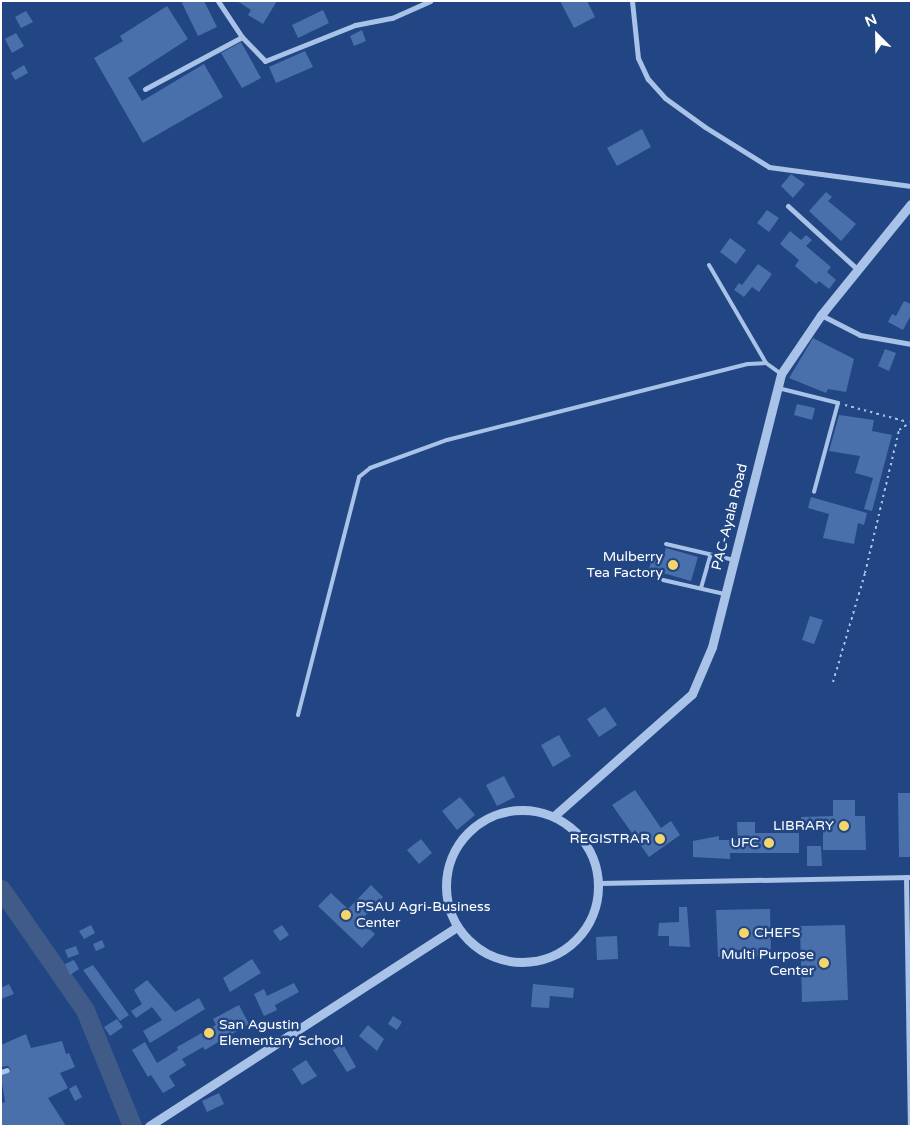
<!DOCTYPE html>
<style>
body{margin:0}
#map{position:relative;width:912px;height:1127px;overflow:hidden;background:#224683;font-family:"Varela Round",sans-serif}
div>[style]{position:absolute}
.river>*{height:19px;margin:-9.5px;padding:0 9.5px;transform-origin:9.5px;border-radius:9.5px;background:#405b88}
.building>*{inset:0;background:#4a70ab}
.path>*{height:2px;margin-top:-1px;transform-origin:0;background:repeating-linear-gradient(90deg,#a9c2e8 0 2.5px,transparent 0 6.5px)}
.service>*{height:4px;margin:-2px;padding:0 2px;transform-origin:2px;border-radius:2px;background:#a9c2e8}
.minor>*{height:5px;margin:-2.5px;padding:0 2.5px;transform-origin:2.5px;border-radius:2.5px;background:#a9c2e8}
.tertiary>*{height:9px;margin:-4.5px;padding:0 4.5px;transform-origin:4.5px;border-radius:4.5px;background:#a9c2e8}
.tertiary>.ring{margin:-4.5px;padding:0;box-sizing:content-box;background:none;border:9px solid #a9c2e8;border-radius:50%}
.dots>*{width:14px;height:14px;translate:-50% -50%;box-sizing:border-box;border:2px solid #224683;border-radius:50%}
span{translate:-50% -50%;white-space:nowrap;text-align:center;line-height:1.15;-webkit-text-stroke:5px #224683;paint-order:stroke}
.street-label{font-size:14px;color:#fff}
.poi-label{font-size:14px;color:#fff}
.right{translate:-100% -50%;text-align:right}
.left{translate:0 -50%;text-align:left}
.frame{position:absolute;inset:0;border:2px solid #fff;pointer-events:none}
.north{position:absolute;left:852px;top:10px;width:50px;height:50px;-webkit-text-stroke:4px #224683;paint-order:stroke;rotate:337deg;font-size:14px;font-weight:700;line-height:20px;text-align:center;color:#fff}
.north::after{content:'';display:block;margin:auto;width:18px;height:22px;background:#fff;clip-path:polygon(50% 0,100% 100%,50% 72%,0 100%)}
</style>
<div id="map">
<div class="river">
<i style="left:1px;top:889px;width:147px;rotate:55.2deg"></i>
<i style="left:85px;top:1010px;width:125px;rotate:67.9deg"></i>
</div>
<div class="building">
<i style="clip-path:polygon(181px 1px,204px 1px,217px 27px,198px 36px)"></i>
<i style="clip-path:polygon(237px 1px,277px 1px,263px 24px,248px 15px,251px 10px)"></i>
<i style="clip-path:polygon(560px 1px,587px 1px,595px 17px,574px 28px)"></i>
<i style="clip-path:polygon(167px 6px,188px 39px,128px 78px,142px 101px,204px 64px,223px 97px,143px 143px,94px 58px,123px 41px,120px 36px)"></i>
<i style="clip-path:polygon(323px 10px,329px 23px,298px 38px,292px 25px)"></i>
<i style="clip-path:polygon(26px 11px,33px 22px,21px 28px,15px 17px)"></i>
<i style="clip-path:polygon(362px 30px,366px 41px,354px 46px,350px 36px)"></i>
<i style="clip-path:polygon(16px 33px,24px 46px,12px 53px,5px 39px)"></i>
<i style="clip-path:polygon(241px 42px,261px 78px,242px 88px,221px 53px)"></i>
<i style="clip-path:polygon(305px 51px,313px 67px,276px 83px,269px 67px)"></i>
<i style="clip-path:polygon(24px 65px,28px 73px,15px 80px,11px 73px)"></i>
<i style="clip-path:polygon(642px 129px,651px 147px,617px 166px,607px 148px)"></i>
<i style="clip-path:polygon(791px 174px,805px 184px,793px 198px,781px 186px)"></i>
<i style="clip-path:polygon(826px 192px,832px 197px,828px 201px,856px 224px,841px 241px,809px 211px)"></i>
<i style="clip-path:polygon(767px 210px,779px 218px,769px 232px,757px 223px)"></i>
<i style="clip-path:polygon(790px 231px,801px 240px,806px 235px,812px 240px,806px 246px,831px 267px,827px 272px,836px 280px,829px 289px,819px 281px,816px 284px,795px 266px,799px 260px,780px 244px)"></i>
<i style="clip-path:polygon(730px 238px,746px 250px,736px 264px,720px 252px)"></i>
<i style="clip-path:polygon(758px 264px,772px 274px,759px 292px,752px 287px,744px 297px,734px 290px,739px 283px,742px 285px)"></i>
<i style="clip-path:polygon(904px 301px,911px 304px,911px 315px,903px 330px,888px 322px,892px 314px,896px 316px)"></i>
<i style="clip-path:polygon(813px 338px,854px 359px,846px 392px,828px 389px,826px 393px,789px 378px)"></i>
<i style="clip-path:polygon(885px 349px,896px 353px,889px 371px,878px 366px)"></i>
<i style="clip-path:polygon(797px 404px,815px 408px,812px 420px,794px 415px)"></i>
<i style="clip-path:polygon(839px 415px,874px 420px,872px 431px,892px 435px,872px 511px,864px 509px,873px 478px,855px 473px,860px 456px,829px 451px)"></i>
<i style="clip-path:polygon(811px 497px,867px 513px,864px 525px,858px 523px,854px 544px,823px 538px,829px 514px,808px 508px)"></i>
<i style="clip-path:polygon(666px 548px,698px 557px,691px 581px,649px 569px,652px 558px,662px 561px)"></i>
<i style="clip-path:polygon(810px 616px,823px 620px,814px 644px,802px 640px)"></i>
<i style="clip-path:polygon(605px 707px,617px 725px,599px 737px,587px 719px)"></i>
<i style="clip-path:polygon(559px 735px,571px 756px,553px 767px,541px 745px)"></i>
<i style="clip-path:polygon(504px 776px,515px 797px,497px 806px,486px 785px)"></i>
<i style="clip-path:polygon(635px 790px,661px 828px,671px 821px,680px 835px,649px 857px,612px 805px)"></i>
<i style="clip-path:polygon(898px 793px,911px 793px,911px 857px,899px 857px)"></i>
<i style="clip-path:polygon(460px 797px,475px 815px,457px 830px,442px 811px)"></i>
<i style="clip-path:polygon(833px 800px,855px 800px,855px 816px,865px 816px,866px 850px,823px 850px,823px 828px,802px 829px,801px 817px,833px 816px)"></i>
<i style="clip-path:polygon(737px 822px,755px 822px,755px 833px,799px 833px,799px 853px,730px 853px,730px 859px,693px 857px,693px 841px,719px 836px,719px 840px,738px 840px)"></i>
<i style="clip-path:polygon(421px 839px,432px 853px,419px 864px,407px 850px)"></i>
<i style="clip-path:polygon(807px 846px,821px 846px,822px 866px,807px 866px)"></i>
<i style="clip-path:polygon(371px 885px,383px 897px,360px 921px,375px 934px,362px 948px,318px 906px,331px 893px,348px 909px)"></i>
<i style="clip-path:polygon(679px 907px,687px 907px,690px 947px,669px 946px,669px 936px,658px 936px,659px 923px,679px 922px)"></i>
<i style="clip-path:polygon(770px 909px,771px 956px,718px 957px,716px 910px)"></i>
<i style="clip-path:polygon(91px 925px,95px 933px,84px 939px,79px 931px)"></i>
<i style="clip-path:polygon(282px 925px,289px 935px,280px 941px,273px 931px)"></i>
<i style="clip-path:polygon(845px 925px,848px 1000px,802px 1002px,800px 926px)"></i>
<i style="clip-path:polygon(617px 936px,618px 959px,597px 960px,596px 937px)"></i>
<i style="clip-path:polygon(102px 940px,105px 947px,96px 951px,93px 944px)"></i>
<i style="clip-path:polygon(76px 946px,79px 954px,68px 958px,65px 950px)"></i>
<i style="clip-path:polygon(252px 959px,261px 973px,230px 992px,223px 978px)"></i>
<i style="clip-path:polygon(74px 960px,79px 969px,70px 975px,65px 964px)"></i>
<i style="clip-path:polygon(93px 965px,129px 1015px,120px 1021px,83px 970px)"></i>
<i style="clip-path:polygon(147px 980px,175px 1012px,199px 998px,205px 1009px,150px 1043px,143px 1031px,162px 1020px,152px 1007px,136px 1018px,131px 1011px,142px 1004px,134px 990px)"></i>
<i style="clip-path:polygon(294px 983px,299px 992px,275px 1005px,277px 1010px,264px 1016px,254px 994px,264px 989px,267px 996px)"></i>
<i style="clip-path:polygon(9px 984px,14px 994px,1px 999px,1px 988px)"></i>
<i style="clip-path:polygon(533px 984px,574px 988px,573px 998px,550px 996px,549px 1008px,531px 1007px)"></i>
<i style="clip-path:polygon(239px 1005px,249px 1024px,205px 1050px,203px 1047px,182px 1059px,186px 1065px,169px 1076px,175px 1086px,163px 1093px,151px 1075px,148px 1077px,132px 1050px,145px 1042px,157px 1063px,178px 1050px,177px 1047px,216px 1025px,213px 1019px)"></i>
<i style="clip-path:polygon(393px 1016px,402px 1022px,397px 1030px,388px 1024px)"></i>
<i style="clip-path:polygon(117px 1019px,123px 1027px,110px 1036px,104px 1027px)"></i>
<i style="clip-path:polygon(368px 1025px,384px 1039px,377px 1051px,359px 1036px)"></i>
<i style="clip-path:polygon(26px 1034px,31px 1048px,62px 1041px,66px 1054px,69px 1053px,75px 1067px,60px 1073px,68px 1088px,48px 1098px,66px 1126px,1px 1126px,1px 1103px,5px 1102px,1px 1076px,11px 1070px,8px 1066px,1px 1067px,1px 1045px)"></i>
<i style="clip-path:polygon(343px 1044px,356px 1067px,347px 1072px,333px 1050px)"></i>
<i style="clip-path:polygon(306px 1060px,317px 1076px,302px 1085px,292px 1069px)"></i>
<i style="clip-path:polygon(76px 1085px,82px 1097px,75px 1101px,69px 1089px)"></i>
<i style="clip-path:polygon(219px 1093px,224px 1104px,207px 1112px,202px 1101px)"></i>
</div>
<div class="path">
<i style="left:845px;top:405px;width:65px;rotate:15.1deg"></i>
<i style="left:833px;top:682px;width:114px;rotate:-73.6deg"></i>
<i style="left:865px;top:573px;width:147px;rotate:-76.6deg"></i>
<i style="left:899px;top:430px;width:14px;rotate:-34deg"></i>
</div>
<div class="service">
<i style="left:709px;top:265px;width:113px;rotate:59.8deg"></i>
<i style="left:778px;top:388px;width:62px;rotate:14deg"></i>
<i style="left:838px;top:403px;width:92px;rotate:105.1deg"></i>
<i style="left:666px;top:544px;width:70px;rotate:13.2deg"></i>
<i style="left:663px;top:580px;width:63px;rotate:12.9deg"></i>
<i style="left:701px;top:588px;width:33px;rotate:-74deg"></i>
<i style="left:298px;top:715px;width:246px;rotate:-75.6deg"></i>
<i style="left:359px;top:477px;width:14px;rotate:-39deg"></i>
<i style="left:370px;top:468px;width:82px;rotate:-20deg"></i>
<i style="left:447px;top:440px;width:310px;rotate:-14.2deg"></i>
<i style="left:748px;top:364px;width:18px;rotate:-3deg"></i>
<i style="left:766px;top:363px;width:19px;rotate:36deg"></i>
</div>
<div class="minor">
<i style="left:218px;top:1px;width:43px;rotate:56.3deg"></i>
<i style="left:242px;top:37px;width:33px;rotate:46deg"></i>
<i style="left:265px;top:61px;width:97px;rotate:-21.8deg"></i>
<i style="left:355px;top:25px;width:38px;rotate:-11deg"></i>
<i style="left:392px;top:18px;width:42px;rotate:-24.1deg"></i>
<i style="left:632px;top:1px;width:57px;rotate:84deg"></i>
<i style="left:638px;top:58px;width:23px;rotate:65deg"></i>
<i style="left:648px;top:79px;width:25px;rotate:48deg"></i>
<i style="left:665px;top:98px;width:49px;rotate:35.9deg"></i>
<i style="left:705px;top:127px;width:75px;rotate:32deg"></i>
<i style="left:769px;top:167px;width:143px;rotate:7.6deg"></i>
<i style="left:145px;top:89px;width:110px;rotate:-28.2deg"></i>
<i style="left:788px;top:206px;width:93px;rotate:42.4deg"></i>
<i style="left:821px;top:315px;width:44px;rotate:27.1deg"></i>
<i style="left:860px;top:335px;width:52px;rotate:10deg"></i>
<i style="left:906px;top:877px;width:249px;rotate:89.1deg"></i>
<i style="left:599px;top:883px;width:312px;rotate:-1.1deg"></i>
<i style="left:1px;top:1072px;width:6px;rotate:-18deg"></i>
</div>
<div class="tertiary">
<i class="ring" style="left:446px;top:810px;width:143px;height:143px"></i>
<i style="left:554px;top:816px;width:184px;rotate:-41.5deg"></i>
<i style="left:692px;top:694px;width:51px;rotate:-66.9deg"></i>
<i style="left:712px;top:647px;width:282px;rotate:-75.8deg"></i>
<i style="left:781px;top:374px;width:71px;rotate:-55.9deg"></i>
<i style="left:821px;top:315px;width:143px;rotate:-51deg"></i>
<i style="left:149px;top:1126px;width:367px;rotate:-32.9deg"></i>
</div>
<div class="dots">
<i style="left:673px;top:565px;background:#f5d66b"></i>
<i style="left:844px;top:826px;background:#f5d66b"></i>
<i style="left:660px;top:839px;background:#f5d66b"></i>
<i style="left:769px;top:843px;background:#f5d66b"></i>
<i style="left:346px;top:915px;background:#f5d66b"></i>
<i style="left:744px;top:933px;background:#f5d66b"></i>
<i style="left:824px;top:963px;background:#f5d66b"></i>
<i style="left:209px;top:1033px;background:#f5d66b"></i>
</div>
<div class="street-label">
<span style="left:730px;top:517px;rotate:-76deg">PAC-Ayala Road</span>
</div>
<div class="poi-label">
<span class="right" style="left:663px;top:565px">Mulberry<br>Tea Factory</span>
<span class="right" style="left:834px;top:826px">LIBRARY</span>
<span class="right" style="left:650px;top:839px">REGISTRAR</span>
<span class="right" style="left:759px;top:843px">UFC</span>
<span class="left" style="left:356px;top:915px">PSAU Agri-Business<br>Center</span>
<span class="left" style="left:754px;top:933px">CHEFS</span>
<span class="right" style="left:814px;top:963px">Multi Purpose<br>Center</span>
<span class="left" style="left:219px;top:1033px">San Agustin<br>Elementary School</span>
</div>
<div class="frame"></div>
<div class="north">N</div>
</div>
